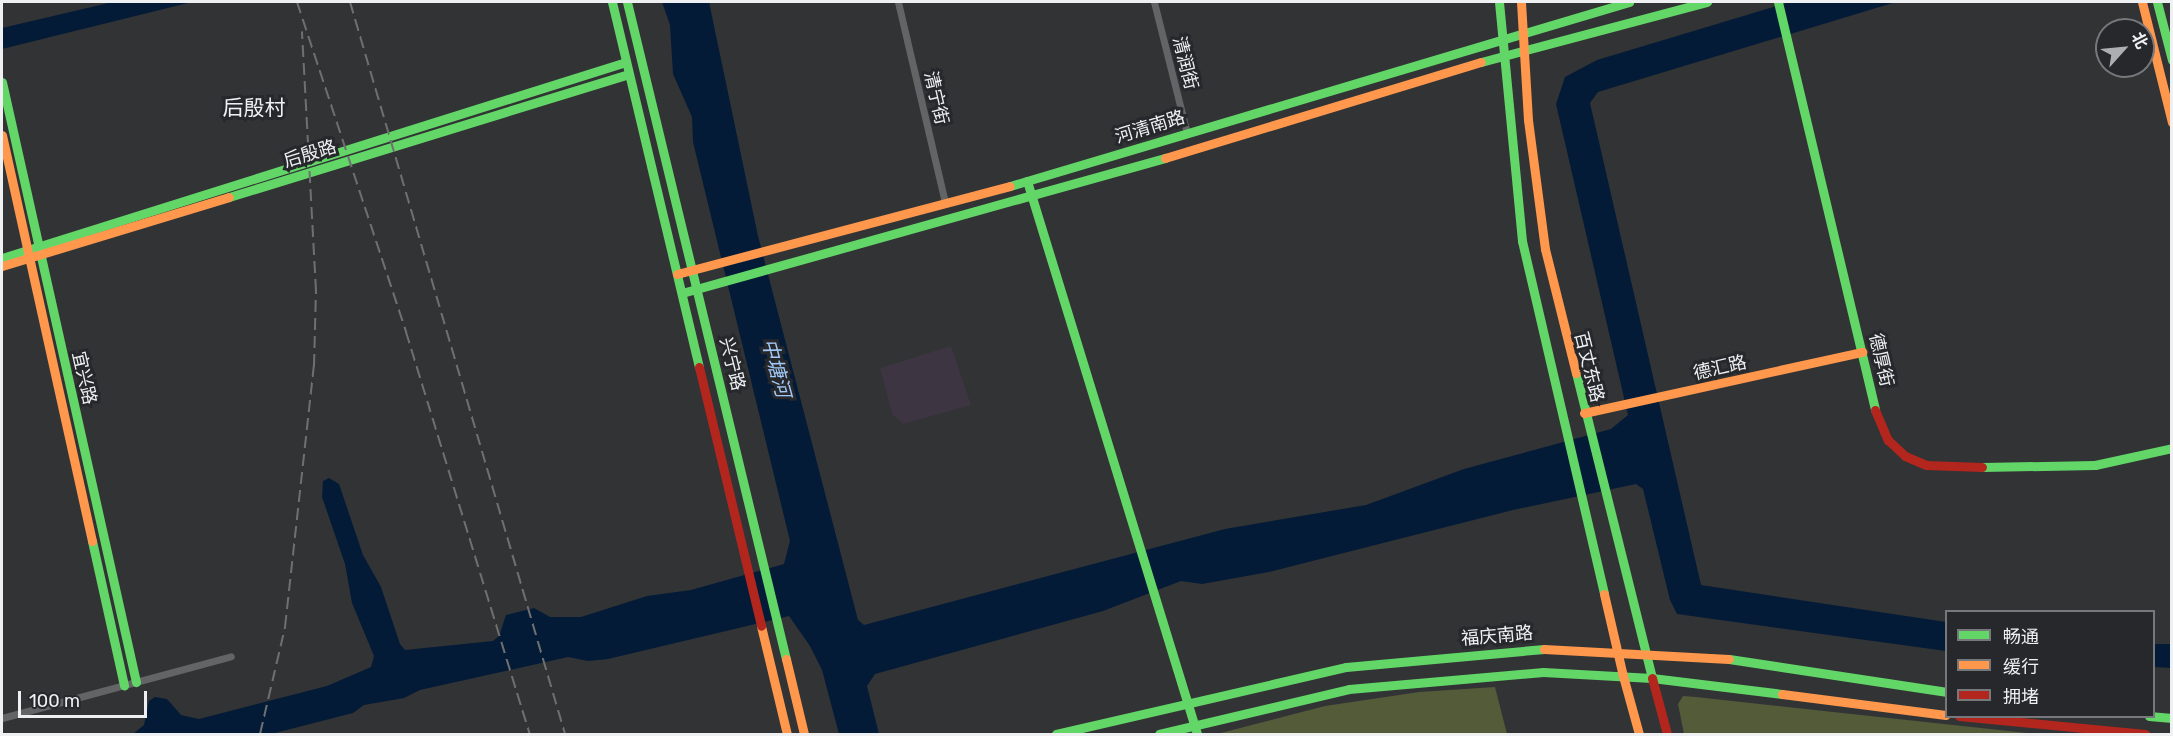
<!DOCTYPE html>
<meta charset="utf-8">
<style>
body{margin:0}
#map{position:relative;width:2173px;height:736px;overflow:hidden;background:#313335;font-family:Rubik,"Noto Sans SC",sans-serif}
div>[style]{position:absolute}
.education>*{inset:0;background:#3e3543}
.green>*{inset:0;background:#545b39}
.water>*{inset:0;background:#041b37}
.street>*{height:7px;margin:-3.5px;padding:0 3.5px;transform-origin:3.5px;border-radius:3.5px;background:#636466}
.fast>*{height:9px;margin:-4.5px;padding:0 4.5px;transform-origin:4.5px;border-radius:4.5px;background:#63d668}
.slow>*{height:9px;margin:-4.5px;padding:0 4.5px;transform-origin:4.5px;border-radius:4.5px;background:#ff974d}
.jam>*{height:9px;margin:-4.5px;padding:0 4.5px;transform-origin:4.5px;border-radius:4.5px;background:#b3261e}
.rail>*{height:2px;margin-top:-1px;transform-origin:0;background:repeating-linear-gradient(90deg,#6e6f70 0 12px,transparent 0 18px)}
span{translate:-50% -50%;white-space:nowrap;text-align:center;line-height:1.15;-webkit-text-stroke:6px #26282c;paint-order:stroke}
.street-label{font-size:18px;color:#eef0f2}
.water-label{font-size:20px;color:#a1c8f7;font-style:italic}
.quarter-label{font-size:21px;color:#eef0f2}
.frame{position:absolute;inset:0;border:3px solid #eef0f2;pointer-events:none}
.legend{position:absolute;left:1945px;top:610px;width:210px;height:108px;box-sizing:border-box;background:#26282c;border:2px solid #76787b;margin:0;padding:8px 10px;list-style:none;font-size:18px;color:#eef0f2}
.legend li{display:flex;align-items:center;gap:12px;height:30px}
.legend b{width:30px;border:2px solid #76787b}
.north{position:absolute;left:2095px;top:18px;width:60px;height:60px;box-sizing:border-box;background:#26282c;border:2px solid #76787b;border-radius:50%;rotate:63deg;font-size:16px;font-weight:700;line-height:24px;text-align:center;color:#eef0f2}
.north::after{content:'';display:block;margin:auto;width:21px;height:27px;background:#acaeb0;clip-path:polygon(50% 0,100% 100%,50% 72%,0 100%)}
.scale{position:absolute;left:18px;top:691px;width:129px;height:27px;box-sizing:border-box;border:3px solid #eef0f2;border-top:0;padding-left:8px;font-size:18px;line-height:21px;white-space:nowrap;color:#eef0f2;-webkit-text-stroke:4px #26282c;paint-order:stroke}
</style>
<div id="map">
<div class="education">
<i style="clip-path:polygon(951px 346px,971px 405px,903px 424px,892px 414px,880px 368px)"></i>
</div>
<div class="green">
<i style="clip-path:polygon(1495px 687px,1507px 734px,1217px 734px,1325px 706px,1419px 692px)"></i>
<i style="clip-path:polygon(1683px 696px,1696px 697px,2036px 734px,1684px 734px,1678px 704px)"></i>
</div>
<div class="water">
<i style="clip-path:polygon(113px 2px,192px 2px,2px 49px,2px 28px)"></i>
<i style="clip-path:polygon(662px 2px,709px 2px,758px 236px,858px 620px,864px 625px,1225px 529px,1366px 505px,1464px 469px,1611px 429px,1628px 415px,1556px 104px,1565px 77px,1597px 60px,1790px 2px,1896px 2px,1598px 92px,1590px 103px,1701px 585px,1946px 622px,1946px 651px,1677px 614px,1670px 600px,1643px 489px,1636px 484px,1513px 510px,1269px 572px,1202px 584px,1181px 581px,1103px 611px,875px 674px,867px 686px,879px 734px,839px 734px,822px 670px,810px 646px,789px 616px,608px 659px,588px 661px,568px 657px,420px 690px,404px 698px,364px 705px,353px 713px,271px 734px,133px 734px,144px 725px,149px 701px,155px 697px,167px 699px,181px 715px,199px 719px,327px 686px,371px 667px,374px 656px,352px 603px,345px 564px,322px 497px,323px 481px,329px 478px,339px 484px,363px 555px,381px 587px,400px 644px,405px 650px,493px 641px,499px 636px,506px 615px,534px 608px,550px 617px,581px 617px,647px 596px,691px 590px,784px 564px,790px 541px,693px 142px,692px 117px,673px 74px,670px 25px)"></i>
<i style="clip-path:polygon(2154px 644px,2171px 644px,2171px 668px,2154px 667px)"></i>
</div>
<div class="street">
<i style="left:898px;top:2px;width:205px;rotate:76.8deg"></i>
<i style="left:1154px;top:2px;width:135px;rotate:75.9deg"></i>
<i style="left:2px;top:718px;width:237px;rotate:-15.1deg"></i>
</div>
<div class="fast">
<i style="left:612px;top:2px;width:375px;rotate:76.6deg"></i>
<i style="left:627px;top:2px;width:676px;rotate:76.4deg"></i>
<i style="left:1499px;top:2px;width:240px;rotate:84.5deg"></i>
<i style="left:1522px;top:241px;width:362px;rotate:76.9deg"></i>
<i style="left:1778px;top:2px;width:419px;rotate:76.6deg"></i>
<i style="left:2157px;top:2px;width:60px;rotate:75.5deg"></i>
<i style="left:1481px;top:62px;width:234px;rotate:-14.9deg"></i>
<i style="left:2px;top:82px;width:615px;rotate:77.41deg"></i>
<i style="left:1027px;top:181px;width:579px;rotate:72.91deg"></i>
<i style="left:1010px;top:186px;width:646px;rotate:-16.55deg"></i>
<i style="left:229px;top:197px;width:418px;rotate:-17.1deg"></i>
<i style="left:2px;top:258px;width:654px;rotate:-17.44deg"></i>
<i style="left:682px;top:293px;width:502px;rotate:-15.62deg"></i>
<i style="left:1576px;top:373px;width:314px;rotate:76deg"></i>
<i style="left:1982px;top:467px;width:113px;rotate:-1deg"></i>
<i style="left:2095px;top:465px;width:79px;rotate:-12.4deg"></i>
<i style="left:92px;top:541px;width:148px;rotate:77.5deg"></i>
<i style="left:1729px;top:659px;width:219px;rotate:8.6deg"></i>
<i style="left:2149px;top:716px;width:23px;rotate:5deg"></i>
<i style="left:1056px;top:734px;width:298px;rotate:-13deg"></i>
<i style="left:1346px;top:667px;width:199px;rotate:-5.2deg"></i>
<i style="left:1159px;top:734px;width:195px;rotate:-13.3deg"></i>
<i style="left:1349px;top:689px;width:195px;rotate:-5deg"></i>
<i style="left:1543px;top:672px;width:109px;rotate:3.2deg"></i>
<i style="left:1652px;top:678px;width:131px;rotate:7deg"></i>
</div>
<div class="slow">
<i style="left:1521px;top:2px;width:118px;rotate:86.6deg"></i>
<i style="left:1528px;top:120px;width:130px;rotate:82.5deg"></i>
<i style="left:1545px;top:249px;width:128px;rotate:76deg"></i>
<i style="left:2142px;top:2px;width:124px;rotate:76deg"></i>
<i style="left:2px;top:135px;width:416px;rotate:77.5deg"></i>
<i style="left:1165px;top:158px;width:330px;rotate:-16.9deg"></i>
<i style="left:2px;top:266px;width:237px;rotate:-16.9deg"></i>
<i style="left:677px;top:274px;width:344px;rotate:-14.8deg"></i>
<i style="left:1584px;top:413px;width:285px;rotate:-12.4deg"></i>
<i style="left:1604px;top:594px;width:84px;rotate:77deg"></i>
<i style="left:761px;top:626px;width:111px;rotate:76.5deg"></i>
<i style="left:1544px;top:649px;width:185px;rotate:3.1deg"></i>
<i style="left:786px;top:659px;width:77px;rotate:76.5deg"></i>
<i style="left:1623px;top:676px;width:60px;rotate:74.6deg"></i>
<i style="left:1782px;top:694px;width:165px;rotate:7.3deg"></i>
</div>
<div class="jam">
<i style="left:699px;top:367px;width:266px;rotate:76.5deg"></i>
<i style="left:1875px;top:410px;width:33px;rotate:67deg"></i>
<i style="left:1888px;top:440px;width:23px;rotate:43deg"></i>
<i style="left:1905px;top:456px;width:23px;rotate:23deg"></i>
<i style="left:1926px;top:465px;width:56px;rotate:2deg"></i>
<i style="left:1652px;top:678px;width:58px;rotate:75deg"></i>
<i style="left:1959px;top:716px;width:187px;rotate:5.5deg"></i>
</div>
<div class="rail">
<i style="left:297px;top:2px;width:348px;rotate:71.7deg"></i>
<i style="left:406px;top:332px;width:421px;rotate:72.9deg"></i>
<i style="left:350px;top:2px;width:763px;rotate:73.63deg"></i>
<i style="left:260px;top:734px;width:110px;rotate:-76.8deg"></i>
<i style="left:285px;top:627px;width:263px;rotate:-83.7deg"></i>
<i style="left:314px;top:366px;width:75px;rotate:-88.5deg"></i>
<i style="left:316px;top:291px;width:260px;rotate:-93.1deg"></i>
</div>
<div class="street-label">
<span style="left:1185px;top:63px;rotate:76deg">清润街</span>
<span style="left:936px;top:98px;rotate:77deg">清宁街</span>
<span style="left:1150px;top:127px;rotate:-17deg">河清南路</span>
<span style="left:310px;top:154px;rotate:-17deg">后殷路</span>
<span style="left:1881px;top:360px;rotate:77deg">德厚街</span>
<span style="left:732px;top:364px;rotate:76deg">兴宁路</span>
<span style="left:1589px;top:367px;rotate:76deg">百丈东路</span>
<span style="left:1720px;top:368px;rotate:-13deg">德汇路</span>
<span style="left:84px;top:378px;rotate:77deg">宜兴路</span>
<span style="left:1497px;top:636px;rotate:-5deg">福庆南路</span>
</div>
<div class="water-label">
<span style="left:776px;top:368px;rotate:75deg">中塘河</span>
</div>
<div class="quarter-label">
<span style="left:254px;top:108px">后殷村</span>
</div>
<div class="frame"></div>
<ul class="legend">
<li><b style="height:8px;background:#63d668"></b>畅通</li>
<li><b style="height:8px;background:#ff974d"></b>缓行</li>
<li><b style="height:8px;background:#b3261e"></b>拥堵</li>
</ul>
<div class="north">北</div>
<div class="scale">100 m</div>
</div>
